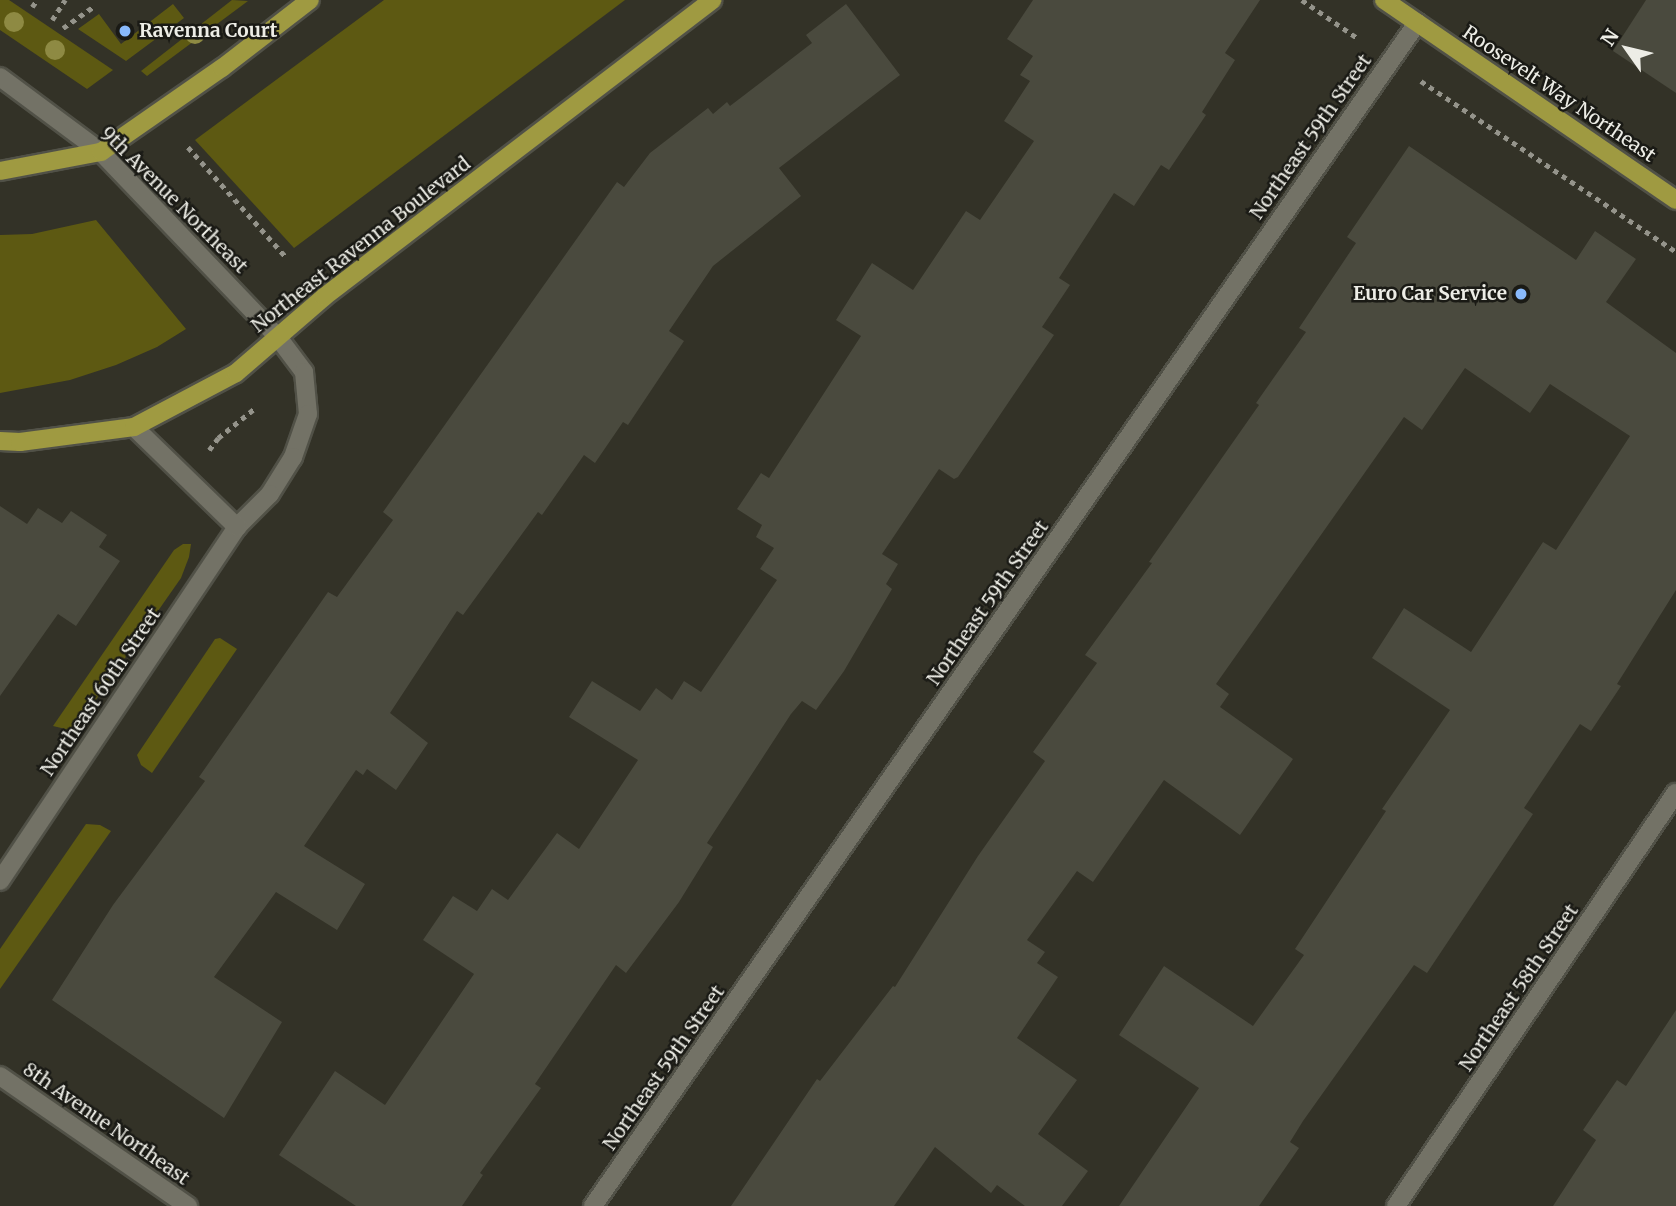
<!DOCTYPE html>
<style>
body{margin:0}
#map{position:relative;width:1676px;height:1206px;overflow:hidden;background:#333227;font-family:Merriweather,serif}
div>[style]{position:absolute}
.green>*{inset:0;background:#5d5912}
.building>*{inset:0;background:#4a4a3e}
.path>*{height:4.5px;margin-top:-2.25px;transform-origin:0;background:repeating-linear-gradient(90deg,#95948b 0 5px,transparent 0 10px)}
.roads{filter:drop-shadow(2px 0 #515147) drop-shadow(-2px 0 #515147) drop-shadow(0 2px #515147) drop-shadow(0 -2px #515147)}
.minor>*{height:18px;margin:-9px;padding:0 9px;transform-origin:9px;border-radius:9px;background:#737266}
.major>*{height:18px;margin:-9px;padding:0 9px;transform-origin:9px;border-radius:9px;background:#9f9a41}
.trees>*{width:20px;height:20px;margin:-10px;border-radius:50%;background:#8e8a43}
.dots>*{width:19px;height:19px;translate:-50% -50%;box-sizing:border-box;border:4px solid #1a1a15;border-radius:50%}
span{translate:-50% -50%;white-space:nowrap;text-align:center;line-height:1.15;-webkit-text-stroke:5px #1a1a15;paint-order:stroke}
.poi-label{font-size:19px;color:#edede6;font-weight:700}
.left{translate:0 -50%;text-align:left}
.right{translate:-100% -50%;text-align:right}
.street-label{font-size:19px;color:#edede6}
.north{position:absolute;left:1592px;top:14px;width:70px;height:70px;-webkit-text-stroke:5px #1a1a15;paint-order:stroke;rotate:304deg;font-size:19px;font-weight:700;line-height:28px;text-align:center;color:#edede6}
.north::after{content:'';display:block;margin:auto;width:24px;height:32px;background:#edede6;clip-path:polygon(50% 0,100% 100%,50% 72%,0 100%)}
</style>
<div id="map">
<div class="green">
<i style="clip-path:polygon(0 0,9px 0,113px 70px,87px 89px,0 30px)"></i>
<i style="clip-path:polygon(232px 0,248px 1px,147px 76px,141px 71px)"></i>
<i style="clip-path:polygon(384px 0,625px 0,294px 248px,195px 140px)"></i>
<i style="clip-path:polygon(173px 4px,184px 18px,126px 61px,78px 29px,99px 14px,121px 44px)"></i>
<i style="clip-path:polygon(96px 220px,186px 329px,157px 347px,116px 365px,70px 380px,0 393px,0 235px,32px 234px)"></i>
<i style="clip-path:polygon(183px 544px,191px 544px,189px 557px,181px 578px,74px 731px,53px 726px,174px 550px)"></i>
<i style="clip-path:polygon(220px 638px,237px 649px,152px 773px,141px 765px,137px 755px,215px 639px)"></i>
<i style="clip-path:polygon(86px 824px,100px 825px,111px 831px,0 989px,0 949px)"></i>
</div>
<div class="building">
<i style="clip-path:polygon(1033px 0,1260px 0,1225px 53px,1235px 60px,1202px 112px,1206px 115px,1169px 170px,1161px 165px,1134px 206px,1114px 193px,1059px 278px,1070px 285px,1042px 327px,1054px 335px,958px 477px,954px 479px,939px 469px,882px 554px,898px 564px,886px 584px,892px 589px,844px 671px,816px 710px,802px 701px,791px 714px,707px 843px,713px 847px,679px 902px,626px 973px,616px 965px,535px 1084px,541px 1088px,480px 1173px,483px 1175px,462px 1206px,356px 1206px,279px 1155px,335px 1071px,385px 1105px,474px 974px,423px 940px,453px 896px,477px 911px,492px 889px,508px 900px,557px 833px,579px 849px,638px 760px,569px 717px,592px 681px,640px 711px,656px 688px,672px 700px,684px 681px,701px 692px,777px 580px,760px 569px,774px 548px,756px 537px,762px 525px,737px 509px,761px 473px,769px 478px,861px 336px,836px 320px,872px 263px,913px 290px,966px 211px,980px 220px,1034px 141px,1004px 121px,1030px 81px,1020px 75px,1033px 56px,1007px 39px)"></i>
<i style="clip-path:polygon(1646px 0,1676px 0,1676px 93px,1613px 51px)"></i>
<i style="clip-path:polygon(846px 4px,900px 75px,779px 168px,801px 196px,713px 266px,669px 331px,684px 341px,628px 425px,623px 422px,595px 463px,584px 455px,542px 515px,538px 512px,463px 615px,457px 611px,390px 713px,428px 743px,396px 790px,367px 769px,363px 775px,356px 770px,304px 846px,365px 884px,337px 930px,276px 892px,214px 977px,282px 1022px,224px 1118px,52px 1000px,113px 905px,205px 781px,199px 777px,328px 592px,337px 597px,393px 520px,383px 512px,617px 182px,624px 187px,650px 153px,708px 108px,713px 114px,727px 102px,730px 106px,812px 43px,806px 35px)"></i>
<i style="clip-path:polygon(1409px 146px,1576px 260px,1595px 231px,1636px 259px,1606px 302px,1676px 353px,1676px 590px,1617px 684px,1621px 686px,1591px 731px,1580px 724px,1524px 808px,1533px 814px,1427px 973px,1414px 965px,1303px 1121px,1290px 1142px,1299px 1148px,1259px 1206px,1119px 1206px,1199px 1088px,1119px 1035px,1164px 966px,1253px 1026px,1304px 955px,1295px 949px,1386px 811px,1382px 809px,1450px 710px,1372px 658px,1404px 608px,1471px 652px,1543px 542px,1556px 550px,1630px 436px,1550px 384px,1530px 413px,1465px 368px,1422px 430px,1404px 417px,1216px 684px,1229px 694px,1220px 707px,1293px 759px,1240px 835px,1164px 780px,1093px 882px,1077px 871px,1027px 940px,1045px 952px,1037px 963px,1058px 977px,1017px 1038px,1077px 1080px,1038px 1134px,1088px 1171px,1062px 1206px,1025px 1206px,997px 1185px,991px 1193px,935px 1147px,894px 1206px,731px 1206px,817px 1079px,820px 1081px,893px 986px,895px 987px,978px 856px,1045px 761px,1033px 752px,1097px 663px,1085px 655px,1152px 563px,1149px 562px,1259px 405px,1256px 403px,1306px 332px,1299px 328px,1356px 243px,1347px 237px)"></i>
<i style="clip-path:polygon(0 506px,27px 524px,38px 508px,62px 523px,71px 511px,107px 535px,99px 547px,120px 561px,76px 626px,58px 614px,0 696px)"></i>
<i style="clip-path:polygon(1676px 1010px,1676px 1206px,1553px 1206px,1596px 1140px,1583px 1130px,1617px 1080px,1626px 1086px)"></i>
</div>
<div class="path">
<i style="left:1302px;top:0;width:69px;rotate:34.4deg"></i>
<i style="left:32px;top:7px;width:9px;rotate:-54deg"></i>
<i style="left:52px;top:20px;width:24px;rotate:-57deg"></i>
<i style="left:63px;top:28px;width:38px;rotate:-35deg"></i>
<i style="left:1421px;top:81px;width:307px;rotate:33.8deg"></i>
<i style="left:188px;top:147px;width:147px;rotate:48.3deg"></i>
<i style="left:209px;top:450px;width:15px;rotate:-53deg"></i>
<i style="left:218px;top:438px;width:46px;rotate:-38.9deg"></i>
</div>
<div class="roads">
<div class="minor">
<i style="left:0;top:77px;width:126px;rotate:36.6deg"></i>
<i style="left:101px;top:152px;width:255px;rotate:46.3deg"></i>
<i style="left:277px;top:336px;width:45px;rotate:53.1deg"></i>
<i style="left:304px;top:372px;width:42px;rotate:84.6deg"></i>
<i style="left:308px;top:414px;width:46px;rotate:109.2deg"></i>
<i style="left:293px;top:457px;width:44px;rotate:121.9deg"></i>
<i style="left:270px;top:494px;width:47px;rotate:135deg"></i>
<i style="left:237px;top:527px;width:426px;rotate:123.8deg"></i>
<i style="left:134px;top:427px;width:144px;rotate:44.2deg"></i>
<i style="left:0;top:1076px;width:229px;rotate:34.7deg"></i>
<i style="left:593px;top:1206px;width:1442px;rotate:-55.14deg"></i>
<i style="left:1396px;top:1206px;width:499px;rotate:-55.9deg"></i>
</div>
<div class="major">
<i style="left:1384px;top:0;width:354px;rotate:34.4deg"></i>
<i style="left:0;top:171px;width:103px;rotate:-10.7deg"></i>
<i style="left:101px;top:152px;width:147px;rotate:-34.8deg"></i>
<i style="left:222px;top:68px;width:111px;rotate:-37.7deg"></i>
<i style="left:0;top:441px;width:20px;rotate:3deg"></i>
<i style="left:20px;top:442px;width:115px;rotate:-7.5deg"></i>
<i style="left:134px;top:427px;width:115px;rotate:-27.9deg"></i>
<i style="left:236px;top:373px;width:116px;rotate:-40.8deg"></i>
<i style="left:324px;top:297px;width:489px;rotate:-37.4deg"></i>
</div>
</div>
<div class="trees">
<i style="left:14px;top:22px"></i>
<i style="left:195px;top:34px"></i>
<i style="left:55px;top:50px"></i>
</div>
<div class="dots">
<i style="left:125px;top:31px;background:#89bafc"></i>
<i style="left:1521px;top:294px;background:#89bafc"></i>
</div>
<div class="poi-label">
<span class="left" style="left:139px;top:31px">Ravenna Court</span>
<span class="right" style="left:1507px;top:294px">Euro Car Service</span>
</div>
<div class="street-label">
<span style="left:1559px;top:94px;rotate:34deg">Roosevelt Way Northeast</span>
<span style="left:1311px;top:137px;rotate:-55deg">Northeast 59th Street</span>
<span style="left:174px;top:200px;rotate:45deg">9th Avenue Northeast</span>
<span style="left:361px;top:245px;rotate:-38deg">Northeast Ravenna Boulevard</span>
<span style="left:988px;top:603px;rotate:-55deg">Northeast 59th Street</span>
<span style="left:101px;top:692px;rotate:-56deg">Northeast 60th Street</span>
<span style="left:1519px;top:988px;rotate:-56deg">Northeast 58th Street</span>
<span style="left:664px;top:1068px;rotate:-55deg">Northeast 59th Street</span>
<span style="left:106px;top:1124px;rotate:35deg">8th Avenue Northeast</span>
</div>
<div class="north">N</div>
</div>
